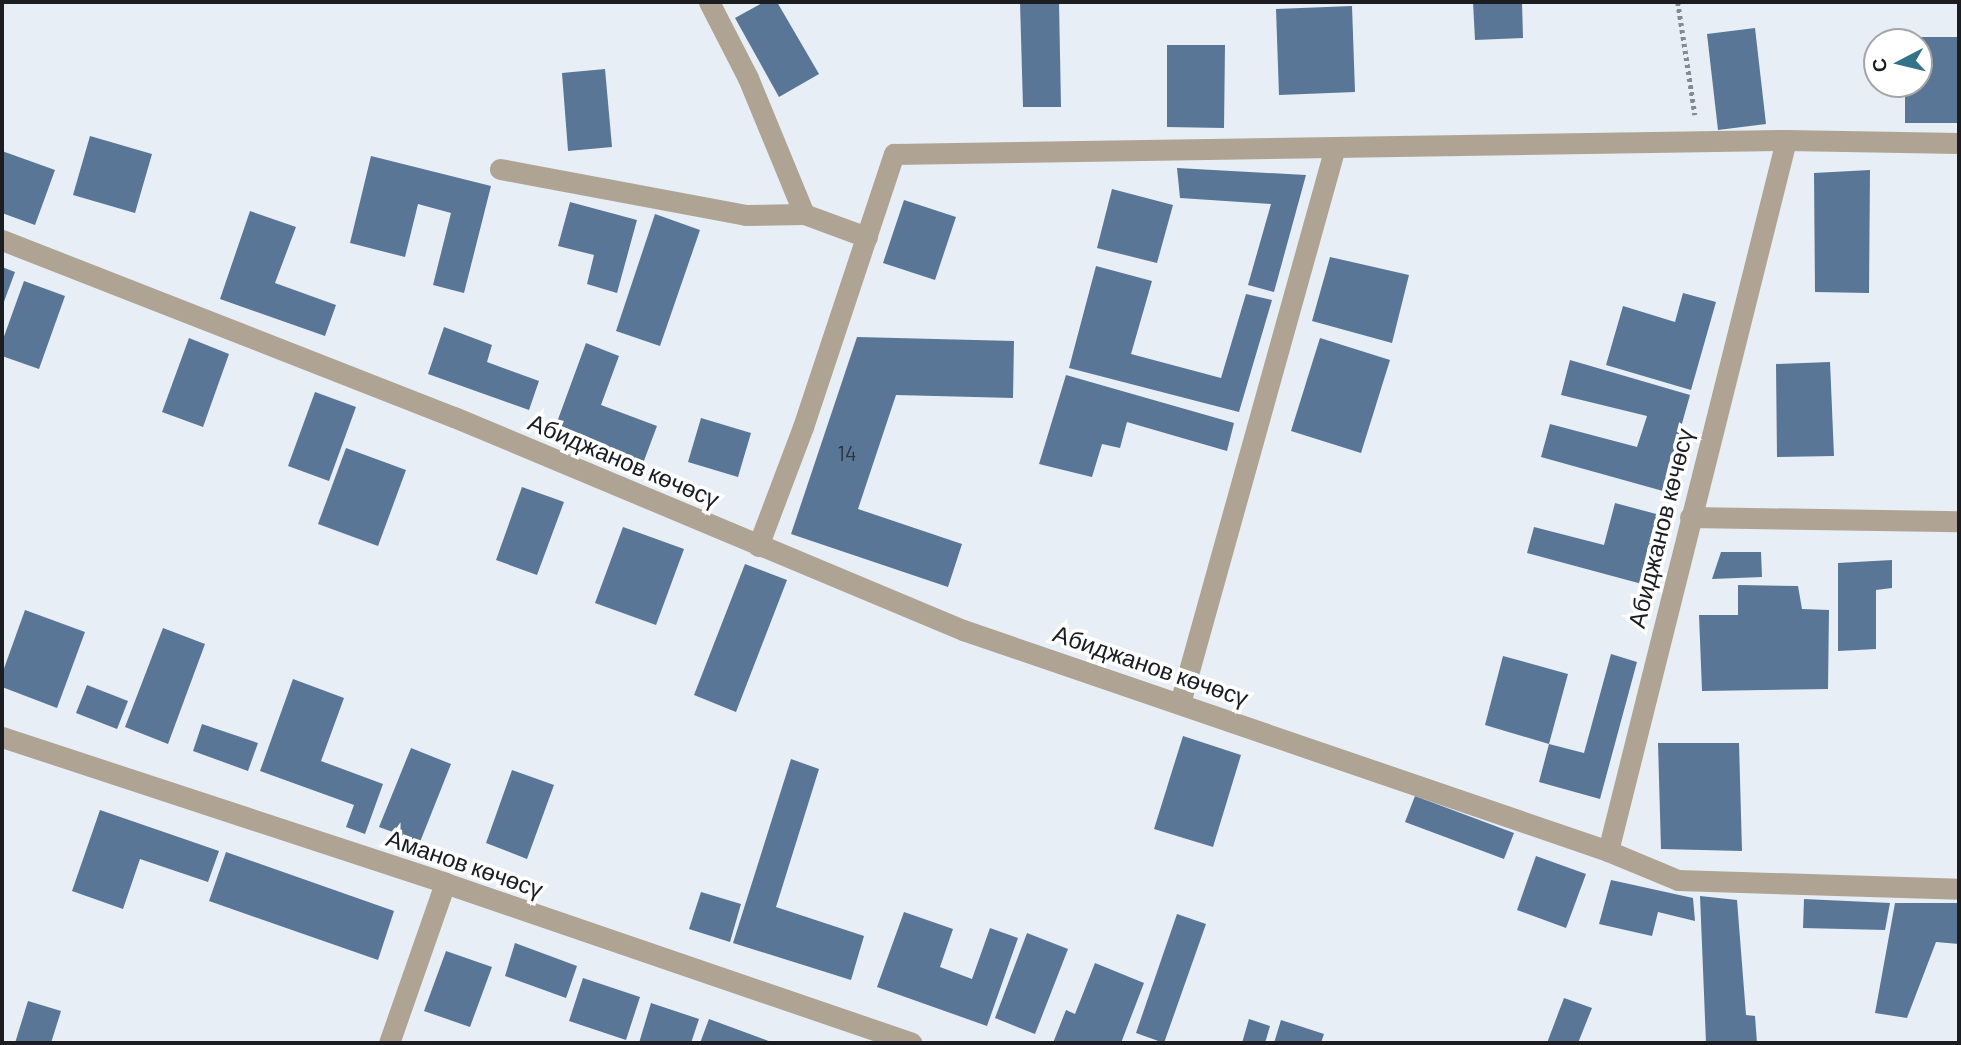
<!DOCTYPE html>
<meta charset="utf-8">
<style>
body{margin:0}
#map{position:relative;width:1961px;height:1045px;overflow:hidden;background:#e7eef6;font-family:Barlow,sans-serif}
div>[style]{position:absolute}
.building>*{inset:0;background:#5a7696}
.path>*{height:4.5px;margin-top:-2.25px;transform-origin:0;background:repeating-linear-gradient(90deg,#858a8f 0 3.5px,transparent 0 7px)}
.minor>*{height:21px;margin:-10.5px;padding:0 10.5px;transform-origin:10.5px;border-radius:10.5px;background:#afa493}
span{translate:-50% -50%;white-space:nowrap;text-align:center;line-height:1.15;-webkit-text-stroke:7px #fff;paint-order:stroke}
.number-label{font-size:21px;color:#2b333e}
.number-label span{-webkit-text-stroke-width:0}
.street-label{font-size:24px;color:#1b1d20}
.frame{position:absolute;inset:0;border:4px solid #1b1d20;pointer-events:none}
.north{position:absolute;left:1863px;top:28px;width:70px;height:70px;box-sizing:border-box;background:#fff;border:2px solid #a4a5a6;border-radius:50%;rotate:263deg;font-size:19px;font-weight:700;line-height:28px;text-align:center;color:#1b1d20}
.north::after{content:'';display:block;margin:auto;width:24px;height:32px;background:#347488;clip-path:polygon(50% 0,100% 100%,50% 72%,0 100%)}
</style>
<div id="map">
<div class="building">
<i style="clip-path:polygon(764px 2px,777px 2px,819px 74px,779px 97px,735px 18px)"></i>
<i style="clip-path:polygon(1020px 2px,1059px 2px,1061px 107px,1023px 107px)"></i>
<i style="clip-path:polygon(1473px 2px,1522px 2px,1523px 38px,1475px 40px)"></i>
<i style="clip-path:polygon(1352px 6px,1355px 92px,1279px 95px,1276px 9px)"></i>
<i style="clip-path:polygon(1755px 28px,1766px 124px,1718px 130px,1707px 34px)"></i>
<i style="clip-path:polygon(1904px 37px,1959px 37px,1959px 123px,1905px 123px,1905px 84px,1919px 84px,1919px 42px,1905px 42px)"></i>
<i style="clip-path:polygon(1167px 45px,1225px 45px,1224px 128px,1167px 127px)"></i>
<i style="clip-path:polygon(605px 69px,612px 147px,568px 151px,562px 73px)"></i>
<i style="clip-path:polygon(90px 136px,152px 154px,135px 213px,73px 195px)"></i>
<i style="clip-path:polygon(2px 151px,55px 170px,35px 225px,2px 213px)"></i>
<i style="clip-path:polygon(371px 156px,491px 186px,464px 293px,433px 285px,451px 213px,418px 204px,405px 257px,350px 243px)"></i>
<i style="clip-path:polygon(1177px 168px,1306px 175px,1274px 292px,1248px 285px,1271px 204px,1180px 198px)"></i>
<i style="clip-path:polygon(1870px 170px,1869px 293px,1815px 292px,1814px 173px)"></i>
<i style="clip-path:polygon(1112px 189px,1173px 205px,1157px 263px,1097px 248px)"></i>
<i style="clip-path:polygon(904px 200px,956px 217px,935px 280px,883px 263px)"></i>
<i style="clip-path:polygon(570px 202px,637px 220px,617px 293px,587px 284px,594px 255px,558px 246px)"></i>
<i style="clip-path:polygon(250px 211px,296px 227px,275px 283px,336px 305px,325px 336px,220px 299px)"></i>
<i style="clip-path:polygon(655px 214px,700px 230px,660px 346px,616px 331px)"></i>
<i style="clip-path:polygon(1330px 257px,1409px 275px,1392px 343px,1312px 321px)"></i>
<i style="clip-path:polygon(1096px 266px,1152px 281px,1131px 354px,1221px 378px,1246px 294px,1272px 300px,1239px 412px,1069px 368px)"></i>
<i style="clip-path:polygon(2px 267px,15px 272px,2px 307px)"></i>
<i style="clip-path:polygon(24px 281px,65px 296px,39px 369px,2px 356px,2px 342px)"></i>
<i style="clip-path:polygon(1683px 293px,1716px 302px,1691px 390px,1606px 365px,1623px 306px,1675px 322px)"></i>
<i style="clip-path:polygon(444px 327px,492px 345px,487px 362px,539px 381px,529px 410px,428px 374px)"></i>
<i style="clip-path:polygon(857px 337px,1014px 341px,1013px 398px,896px 395px,858px 509px,962px 544px,948px 587px,791px 534px)"></i>
<i style="clip-path:polygon(189px 338px,229px 354px,203px 427px,162px 412px)"></i>
<i style="clip-path:polygon(1320px 338px,1390px 360px,1361px 453px,1291px 431px)"></i>
<i style="clip-path:polygon(586px 343px,619px 356px,601px 405px,657px 426px,642px 466px,553px 433px)"></i>
<i style="clip-path:polygon(1570px 360px,1690px 395px,1663px 491px,1541px 457px,1550px 424px,1637px 447px,1647px 416px,1561px 395px)"></i>
<i style="clip-path:polygon(1830px 362px,1834px 456px,1777px 457px,1776px 364px)"></i>
<i style="clip-path:polygon(1066px 375px,1234px 423px,1227px 451px,1127px 422px,1120px 448px,1102px 444px,1092px 477px,1039px 464px)"></i>
<i style="clip-path:polygon(315px 392px,356px 407px,329px 481px,288px 466px)"></i>
<i style="clip-path:polygon(701px 418px,751px 433px,738px 477px,688px 462px)"></i>
<i style="clip-path:polygon(346px 448px,406px 470px,378px 546px,318px 524px)"></i>
<i style="clip-path:polygon(522px 487px,564px 502px,537px 575px,496px 560px)"></i>
<i style="clip-path:polygon(1615px 503px,1660px 515px,1642px 584px,1527px 553px,1534px 527px,1604px 545px)"></i>
<i style="clip-path:polygon(623px 527px,684px 549px,656px 625px,595px 603px)"></i>
<i style="clip-path:polygon(1721px 552px,1761px 552px,1762px 577px,1712px 579px)"></i>
<i style="clip-path:polygon(1892px 560px,1892px 588px,1876px 590px,1876px 649px,1838px 651px,1838px 563px)"></i>
<i style="clip-path:polygon(745px 564px,787px 580px,736px 712px,694px 695px)"></i>
<i style="clip-path:polygon(1738px 585px,1798px 586px,1802px 609px,1829px 610px,1828px 689px,1702px 691px,1699px 615px,1738px 615px)"></i>
<i style="clip-path:polygon(25px 610px,85px 632px,57px 708px,2px 687px,2px 674px)"></i>
<i style="clip-path:polygon(163px 628px,205px 644px,168px 744px,125px 727px)"></i>
<i style="clip-path:polygon(1611px 654px,1637px 662px,1600px 799px,1539px 782px,1549px 744px,1584px 753px)"></i>
<i style="clip-path:polygon(1503px 656px,1568px 674px,1549px 744px,1485px 725px)"></i>
<i style="clip-path:polygon(293px 679px,344px 698px,321px 761px,383px 784px,365px 834px,346px 827px,354px 805px,260px 771px)"></i>
<i style="clip-path:polygon(87px 685px,128px 701px,117px 729px,76px 713px)"></i>
<i style="clip-path:polygon(202px 724px,258px 743px,248px 771px,193px 751px)"></i>
<i style="clip-path:polygon(1183px 736px,1241px 755px,1213px 847px,1154px 829px)"></i>
<i style="clip-path:polygon(1658px 743px,1739px 743px,1742px 851px,1661px 849px)"></i>
<i style="clip-path:polygon(411px 748px,451px 764px,420px 842px,379px 827px)"></i>
<i style="clip-path:polygon(791px 759px,819px 769px,776px 907px,864px 936px,851px 980px,733px 943px)"></i>
<i style="clip-path:polygon(512px 770px,554px 785px,527px 859px,486px 843px)"></i>
<i style="clip-path:polygon(1415px 796px,1514px 833px,1504px 859px,1405px 822px)"></i>
<i style="clip-path:polygon(100px 810px,219px 851px,208px 882px,140px 859px,123px 909px,72px 891px)"></i>
<i style="clip-path:polygon(226px 852px,394px 911px,378px 960px,209px 901px)"></i>
<i style="clip-path:polygon(1536px 856px,1586px 874px,1566px 928px,1517px 910px)"></i>
<i style="clip-path:polygon(1611px 880px,1693px 898px,1695px 921px,1658px 912px,1652px 936px,1599px 924px)"></i>
<i style="clip-path:polygon(701px 892px,741px 904px,730px 942px,689px 929px)"></i>
<i style="clip-path:polygon(1700px 896px,1737px 900px,1746px 1015px,1755px 1016px,1757px 1043px,1706px 1043px)"></i>
<i style="clip-path:polygon(1804px 899px,1890px 903px,1885px 930px,1803px 928px)"></i>
<i style="clip-path:polygon(1895px 903px,1959px 903px,1959px 944px,1936px 942px,1907px 1018px,1875px 1013px)"></i>
<i style="clip-path:polygon(904px 912px,953px 929px,940px 967px,972px 979px,990px 928px,1018px 938px,987px 1026px,877px 987px)"></i>
<i style="clip-path:polygon(1177px 914px,1206px 924px,1164px 1043px,1136px 1033px)"></i>
<i style="clip-path:polygon(1027px 933px,1068px 949px,1035px 1034px,995px 1018px)"></i>
<i style="clip-path:polygon(515px 943px,577px 966px,566px 998px,505px 976px)"></i>
<i style="clip-path:polygon(446px 951px,492px 967px,470px 1027px,424px 1011px)"></i>
<i style="clip-path:polygon(1095px 963px,1144px 983px,1121px 1043px,1053px 1043px,1066px 1010px,1075px 1014px)"></i>
<i style="clip-path:polygon(583px 978px,640px 997px,626px 1040px,569px 1021px)"></i>
<i style="clip-path:polygon(1564px 998px,1592px 1008px,1578px 1043px,1547px 1043px)"></i>
<i style="clip-path:polygon(28px 1001px,61px 1011px,51px 1043px,15px 1043px)"></i>
<i style="clip-path:polygon(651px 1003px,699px 1019px,691px 1043px,639px 1043px)"></i>
<i style="clip-path:polygon(709px 1019px,774px 1043px,700px 1043px)"></i>
<i style="clip-path:polygon(1249px 1019px,1270px 1026px,1265px 1043px,1242px 1043px)"></i>
<i style="clip-path:polygon(1281px 1020px,1324px 1034px,1321px 1043px,1274px 1043px)"></i>
</div>
<div class="path">
<i style="left:1678px;top:2px;width:114px;rotate:81.4deg"></i>
</div>
<div class="minor">
<i style="left:709px;top:2px;width:85px;rotate:62.8deg"></i>
<i style="left:748px;top:78px;width:147px;rotate:67.6deg"></i>
<i style="left:804px;top:214px;width:67px;rotate:20.1deg"></i>
<i style="left:500px;top:169px;width:249px;rotate:10.6deg"></i>
<i style="left:745px;top:215px;width:59px;rotate:-1deg"></i>
<i style="left:2px;top:240px;width:485px;rotate:21.4deg"></i>
<i style="left:454px;top:417px;width:552px;rotate:22.71deg"></i>
<i style="left:963px;top:630px;width:682px;rotate:18.91deg"></i>
<i style="left:1608px;top:851px;width:733px;rotate:-75.94deg"></i>
<i style="left:1690px;top:517px;width:269px;rotate:0.9deg"></i>
<i style="left:758px;top:546px;width:127px;rotate:-69.3deg"></i>
<i style="left:803px;top:427px;width:288px;rotate:-71.6deg"></i>
<i style="left:894px;top:154px;width:892px;rotate:-0.9deg"></i>
<i style="left:1786px;top:140px;width:173px;rotate:1deg"></i>
<i style="left:1180px;top:703px;width:577px;rotate:-74.42deg"></i>
<i style="left:2px;top:737px;width:466px;rotate:18.2deg"></i>
<i style="left:445px;top:883px;width:493px;rotate:18.9deg"></i>
<i style="left:1608px;top:851px;width:76px;rotate:22.5deg"></i>
<i style="left:1678px;top:880px;width:281px;rotate:1.8deg"></i>
<i style="left:389px;top:1043px;width:170px;rotate:-70.7deg"></i>
</div>
<div class="number-label">
<span style="left:847px;top:453px">14</span>
</div>
<div class="street-label">
<span style="left:624px;top:460px;rotate:23deg">Абиджанов көчөсү</span>
<span style="left:1660px;top:528px;rotate:-76deg">Абиджанов көчөсү</span>
<span style="left:1151px;top:665px;rotate:19deg">Абиджанов көчөсү</span>
<span style="left:465px;top:863px;rotate:19deg">Аманов көчөсү</span>
</div>
<div class="frame"></div>
<div class="north">С</div>
</div>
